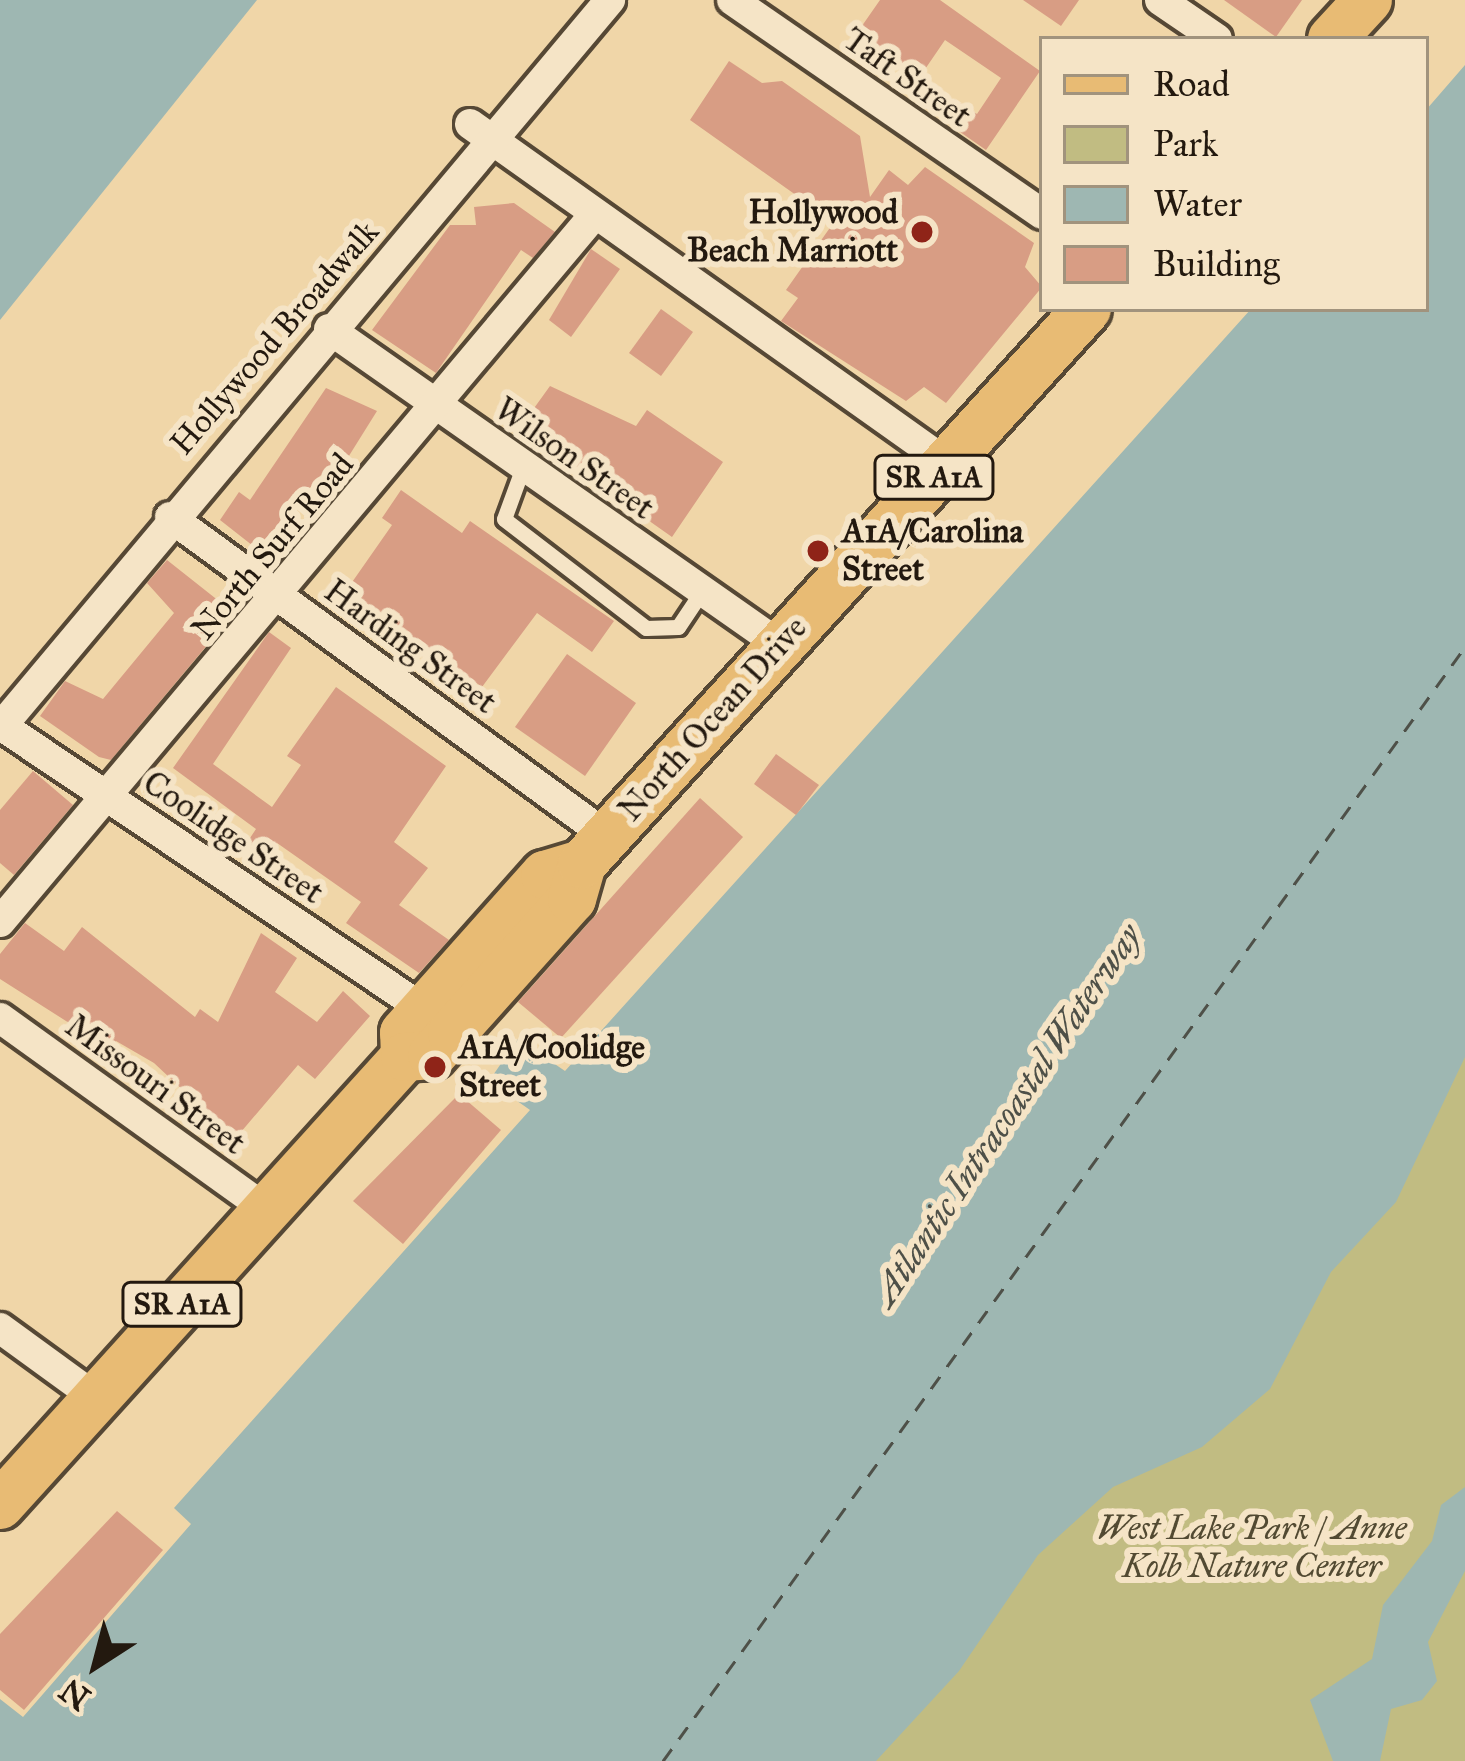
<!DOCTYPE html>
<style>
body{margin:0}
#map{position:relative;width:1465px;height:1761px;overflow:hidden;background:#f0d6a8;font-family:"IM FELL Great Primer",serif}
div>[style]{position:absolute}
.green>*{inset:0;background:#c1bc82}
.water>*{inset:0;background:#9eb7b2}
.ferry>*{height:3px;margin-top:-1.5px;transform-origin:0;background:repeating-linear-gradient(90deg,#4e5048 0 15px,transparent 0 27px)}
.building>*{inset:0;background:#d89d84}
.roads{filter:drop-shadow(3px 0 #564835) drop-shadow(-3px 0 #564835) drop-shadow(0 3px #564835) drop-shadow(0 -3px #564835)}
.lane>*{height:15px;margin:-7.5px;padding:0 7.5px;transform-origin:7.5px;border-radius:7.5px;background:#f5e4c6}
.street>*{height:30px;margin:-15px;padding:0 15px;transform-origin:15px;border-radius:15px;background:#f5e4c6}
.primary>*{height:48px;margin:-24px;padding:0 24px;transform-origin:24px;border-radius:24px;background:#e8bb74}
.dots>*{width:33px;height:33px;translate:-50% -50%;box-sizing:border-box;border:6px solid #f5e4c6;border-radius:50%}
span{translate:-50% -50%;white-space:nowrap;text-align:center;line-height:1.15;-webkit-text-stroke:12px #f5e4c6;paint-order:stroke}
.shield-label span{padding:3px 9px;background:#f5e4c6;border:3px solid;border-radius:9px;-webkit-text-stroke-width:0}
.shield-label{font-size:30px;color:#23190f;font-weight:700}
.street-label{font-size:33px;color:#23190f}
.poi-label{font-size:33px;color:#23190f;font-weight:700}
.right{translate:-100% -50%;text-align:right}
.left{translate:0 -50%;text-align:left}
.park-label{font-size:33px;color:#524a32;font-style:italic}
.water-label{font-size:36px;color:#4e5048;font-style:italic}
.legend{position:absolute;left:1039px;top:36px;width:390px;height:276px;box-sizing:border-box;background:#f5e4c6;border:3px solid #a1937d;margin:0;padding:15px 21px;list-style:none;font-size:36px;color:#23190f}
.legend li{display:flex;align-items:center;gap:24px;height:60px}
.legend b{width:60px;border:3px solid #a1937d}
.north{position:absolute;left:36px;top:1605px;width:120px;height:120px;-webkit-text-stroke:9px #f5e4c6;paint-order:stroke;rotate:216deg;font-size:33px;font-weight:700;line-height:48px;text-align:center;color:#23190f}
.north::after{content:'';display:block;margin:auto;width:42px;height:54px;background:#23190f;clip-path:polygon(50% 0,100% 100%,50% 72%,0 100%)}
</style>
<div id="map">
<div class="green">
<i style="clip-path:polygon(1465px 843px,1465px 1761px,855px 1761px)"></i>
</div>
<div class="water">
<i style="clip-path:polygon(0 0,257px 0,0 320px)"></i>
<i style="clip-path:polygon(1465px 65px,1465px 1057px,1396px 1202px,1331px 1272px,1270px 1389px,1202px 1447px,1113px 1487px,1038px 1555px,959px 1671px,876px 1761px,0 1761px,0 1699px,23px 1717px,191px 1524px,174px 1508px,530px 1110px,489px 1081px,518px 1039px,565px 1071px,1251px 309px,1426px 309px,1426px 110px)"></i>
<i style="clip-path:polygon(1465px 1487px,1465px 1571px,1428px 1642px,1437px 1681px,1422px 1700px,1391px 1709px,1380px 1761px,1333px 1761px,1310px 1700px,1372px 1659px,1383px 1605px,1432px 1541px,1441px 1505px)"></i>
</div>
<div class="ferry">
<i style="left:663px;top:1761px;width:1373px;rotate:-54.25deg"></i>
</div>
<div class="building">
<i style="clip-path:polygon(880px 0,940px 0,1040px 71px,986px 150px,940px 118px,954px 99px,977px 114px,1001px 78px,945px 40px,919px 78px,857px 33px)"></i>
<i style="clip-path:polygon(1023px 0,1079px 0,1061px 26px)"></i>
<i style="clip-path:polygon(1224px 0,1302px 0,1276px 37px)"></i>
<i style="clip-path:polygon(729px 61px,762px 83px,782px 81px,860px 136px,870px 197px,889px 170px,908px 185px,925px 167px,1034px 243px,1025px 267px,1042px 287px,946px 403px,924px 387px,906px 401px,781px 321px,798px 298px,786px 290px,834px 222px,690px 120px)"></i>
<i style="clip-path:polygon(514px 203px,555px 232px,533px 258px,521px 250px,436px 373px,372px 330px,450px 225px,476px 225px,474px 207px)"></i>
<i style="clip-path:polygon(591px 249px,620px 269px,571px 337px,549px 320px)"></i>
<i style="clip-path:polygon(661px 309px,693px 332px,661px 376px,629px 353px)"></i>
<i style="clip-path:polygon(550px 386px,636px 426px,647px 410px,723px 462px,672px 537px,519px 429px)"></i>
<i style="clip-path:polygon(326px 388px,377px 411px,332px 483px,321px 475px,257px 549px,220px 520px,239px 492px,250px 500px)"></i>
<i style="clip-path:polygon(401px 490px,462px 533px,470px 521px,614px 621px,592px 652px,537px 613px,482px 687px,392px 624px,380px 641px,334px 608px,392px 525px,382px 518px)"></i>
<i style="clip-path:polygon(167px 560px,234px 613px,111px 760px,99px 757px,40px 716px,65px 681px,103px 699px,174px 613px,147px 583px)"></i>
<i style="clip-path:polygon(269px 632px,291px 648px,213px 764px,272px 807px,301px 765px,287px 756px,336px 687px,446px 766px,394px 842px,428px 868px,399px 905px,449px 940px,419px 973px,346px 923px,361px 902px,277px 843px,264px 861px,244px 847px,256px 829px,173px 768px)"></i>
<i style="clip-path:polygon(567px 654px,636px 703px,585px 776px,515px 727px)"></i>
<i style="clip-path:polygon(776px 754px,819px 785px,796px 815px,754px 784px)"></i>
<i style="clip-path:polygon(33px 771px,73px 805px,14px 875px,0 863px,0 810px)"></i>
<i style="clip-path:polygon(700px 798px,743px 837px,561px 1038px,518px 1002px)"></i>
<i style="clip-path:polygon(25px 923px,64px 951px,82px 927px,195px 1017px,200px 1009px,218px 1022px,261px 933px,297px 958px,275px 992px,317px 1022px,343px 991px,370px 1016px,315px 1079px,298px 1065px,235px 1139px,154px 1063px,116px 1041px,110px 1049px,0 979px,0 954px)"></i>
<i style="clip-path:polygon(459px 1094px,501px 1130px,403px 1244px,353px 1201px)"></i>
<i style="clip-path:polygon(117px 1511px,163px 1550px,24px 1710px,0 1690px,0 1634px)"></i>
</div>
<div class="roads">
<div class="lane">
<i style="left:523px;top:467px;width:55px;rotate:110.1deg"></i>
<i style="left:504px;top:519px;width:179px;rotate:37.5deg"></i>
<i style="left:646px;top:628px;width:32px;rotate:-2deg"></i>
<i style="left:678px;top:627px;width:43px;rotate:-56.3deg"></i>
</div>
<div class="street">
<i style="left:732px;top:0;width:377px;rotate:34.6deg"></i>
<i style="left:1160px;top:0;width:69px;rotate:34.4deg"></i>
<i style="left:470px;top:124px;width:585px;rotate:35.4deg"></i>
<i style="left:329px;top:329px;width:551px;rotate:35.02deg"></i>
<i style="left:170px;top:517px;width:541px;rotate:36.13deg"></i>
<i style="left:2px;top:726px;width:509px;rotate:33.88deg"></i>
<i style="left:0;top:728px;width:950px;rotate:-50.04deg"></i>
<i style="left:0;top:922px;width:925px;rotate:-49.96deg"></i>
<i style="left:0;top:1018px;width:331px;rotate:35.7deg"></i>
<i style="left:0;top:1328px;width:119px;rotate:36.1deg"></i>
</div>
<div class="primary">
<i style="left:1332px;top:39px;width:53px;rotate:-47.3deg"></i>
<i style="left:405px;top:1057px;width:24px;rotate:-92deg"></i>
<i style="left:404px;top:1033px;width:212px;rotate:-48.3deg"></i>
<i style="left:545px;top:875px;width:39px;rotate:-17deg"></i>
<i style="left:0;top:1505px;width:604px;rotate:-47.89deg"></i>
<i style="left:405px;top:1057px;width:27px;rotate:-4deg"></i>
<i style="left:432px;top:1055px;width:30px;rotate:-48deg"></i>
<i style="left:452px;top:1033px;width:180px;rotate:-48.2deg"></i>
<i style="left:572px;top:899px;width:36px;rotate:-74deg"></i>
<i style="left:582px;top:864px;width:750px;rotate:-47.7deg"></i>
</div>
</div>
<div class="dots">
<i style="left:922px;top:232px;background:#8f2418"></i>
<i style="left:818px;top:551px;background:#8f2418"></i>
<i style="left:435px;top:1067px;background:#8f2418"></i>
</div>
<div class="shield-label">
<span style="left:934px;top:477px">SR A1A</span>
<span style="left:182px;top:1304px">SR A1A</span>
</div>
<div class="street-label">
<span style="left:907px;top:78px;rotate:35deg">Taft Street</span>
<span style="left:275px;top:338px;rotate:-49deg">Hollywood Broadwalk</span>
<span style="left:574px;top:459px;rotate:35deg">Wilson Street</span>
<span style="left:273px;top:547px;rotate:-50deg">North Surf Road</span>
<span style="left:410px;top:647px;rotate:36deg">Harding Street</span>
<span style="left:713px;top:719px;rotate:-48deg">North Ocean Drive</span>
<span style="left:233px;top:838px;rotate:34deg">Coolidge Street</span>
<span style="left:155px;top:1085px;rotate:36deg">Missouri Street</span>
</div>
<div class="poi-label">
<span class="right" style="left:898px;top:232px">Hollywood<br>Beach Marriott</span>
<span class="left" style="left:842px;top:551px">A1A/Carolina<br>Street</span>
<span class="left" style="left:459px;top:1067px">A1A/Coolidge<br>Street</span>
</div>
<div class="park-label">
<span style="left:1252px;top:1548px">West Lake Park / Anne<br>Kolb Nature Center</span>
</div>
<div class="water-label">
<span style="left:1007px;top:1115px;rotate:-56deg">Atlantic Intracoastal Waterway</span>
</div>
<ul class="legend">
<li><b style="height:15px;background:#e8bb74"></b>Road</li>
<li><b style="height:33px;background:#c1bc82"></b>Park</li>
<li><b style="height:33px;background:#9eb7b2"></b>Water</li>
<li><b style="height:33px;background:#d89d84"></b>Building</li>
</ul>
<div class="north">N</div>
</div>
